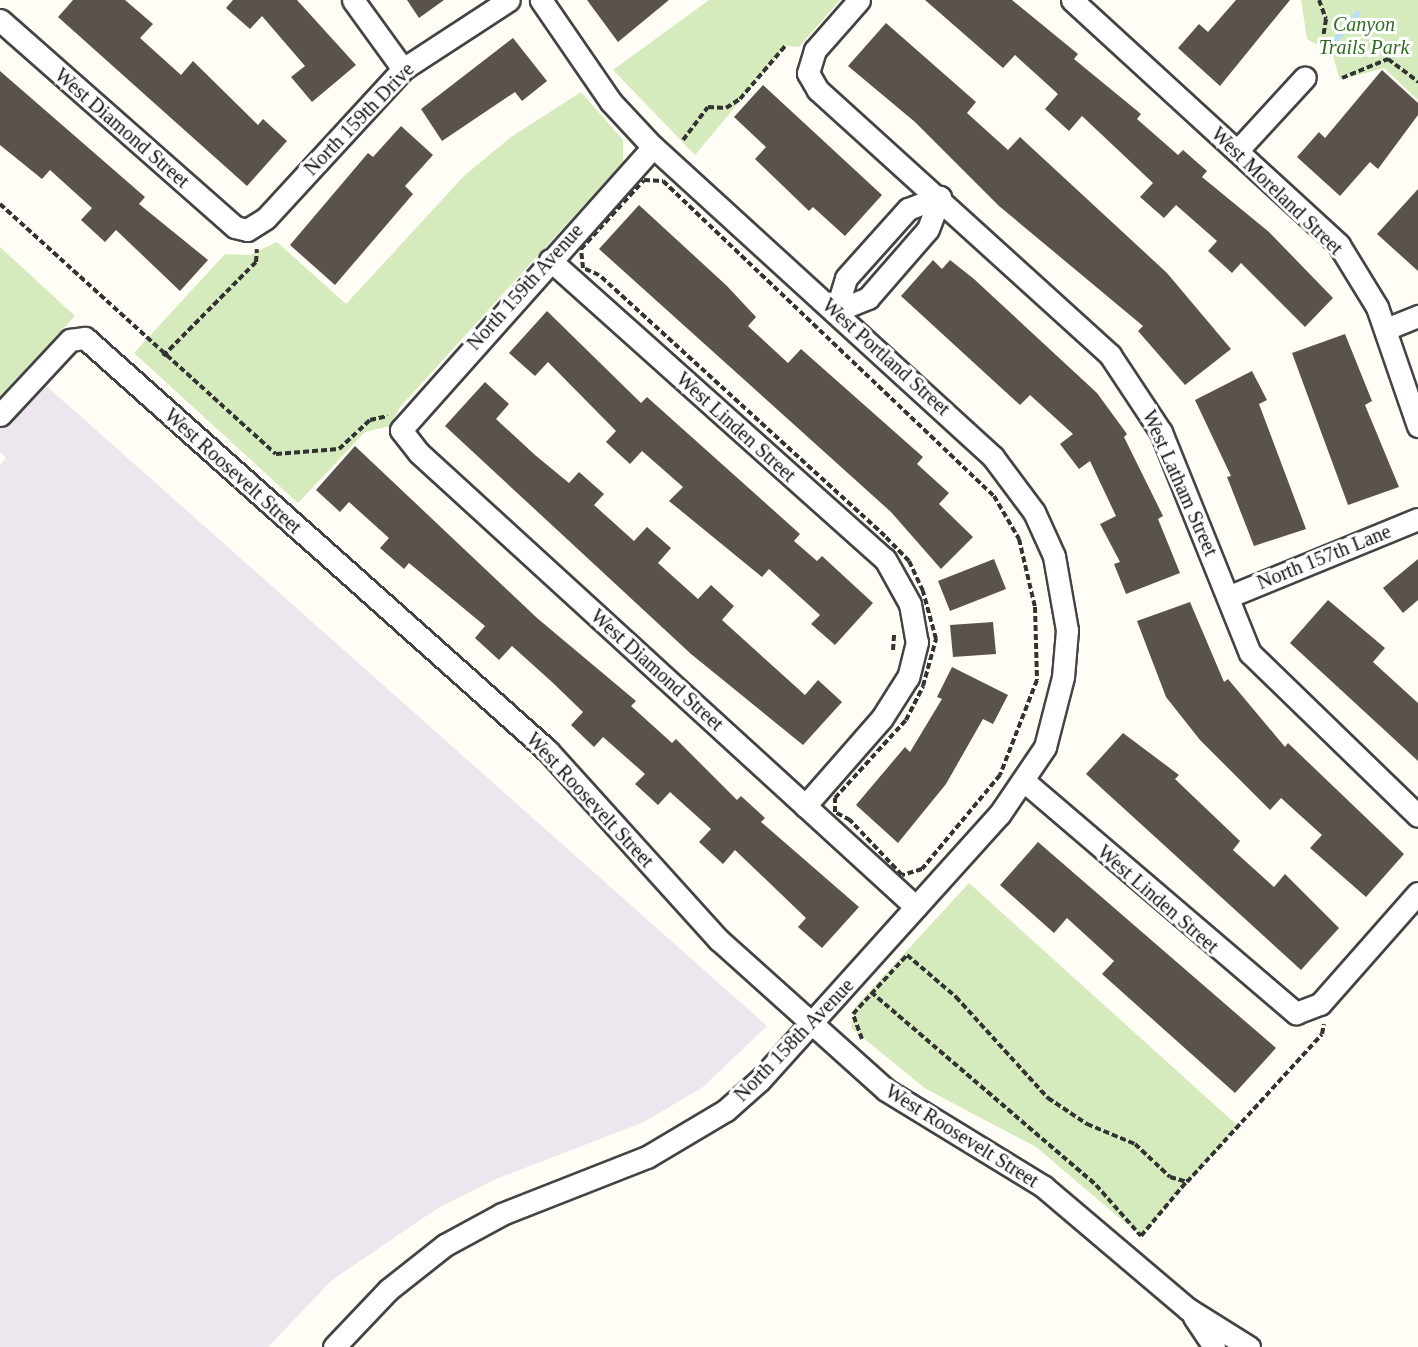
<!DOCTYPE html>
<style>
body{margin:0}
#map{position:relative;width:1418px;height:1347px;overflow:hidden;background:#fffdf5;font-family:Georgia,serif}
div>[style]{position:absolute}
.industrial>*{inset:0;background:#eee6ef}
.green>*{inset:0;background:#d5ebbd}
.stream>*{height:6px;margin:-3px;padding:0 3px;transform-origin:3px;border-radius:3px;background:#b9e0f7}
.building>*{inset:0;background:#5a524d}
.path>*{height:4px;margin-top:-2px;transform-origin:0;background:repeating-linear-gradient(90deg,#333 0 6px,transparent 0 9px)}
.roads{filter:drop-shadow(2px 0 #444) drop-shadow(-2px 0 #444) drop-shadow(0 2px #444) drop-shadow(0 -2px #444)}
.minor>*{height:21px;margin:-10.5px;padding:0 10.5px;transform-origin:10.5px;border-radius:10.5px;background:#fff}
span{translate:-50% -50%;white-space:nowrap;text-align:center;line-height:1.15;-webkit-text-stroke:6px #fff;paint-order:stroke}
.park-label{font-size:20px;color:#2f6b1f;font-style:italic}
.street-label{font-size:20px;color:#111}
</style>
<div id="map">
<div class="industrial">
<i style="clip-path:polygon(42px 382px,767px 1026px,703px 1087px,644px 1122px,496px 1179px,438px 1208px,332px 1280px,268px 1347px,0 1347px,0 465px,6px 458px,0 452px,0 427px)"></i>
</div>
<div class="green">
<i style="clip-path:polygon(709px 0,840px 0,799px 47px,786px 46px,695px 155px,613px 70px)"></i>
<i style="clip-path:polygon(1301px 0,1418px 0,1418px 100px,1384px 68px,1340px 80px,1332px 53px,1307px 39px)"></i>
<i style="clip-path:polygon(581px 92px,623px 140px,623px 162px,400px 407px,390px 426px,365px 432px,298px 503px,134px 353px,225px 254px,250px 255px,277px 242px,346px 304px,464px 176px,511px 137px)"></i>
<i style="clip-path:polygon(0 247px,75px 316px,0 396px)"></i>
<i style="clip-path:polygon(969px 883px,1238px 1126px,1141px 1236px,1036px 1147px,926px 1089px,851px 1028px,855px 1007px)"></i>
</div>
<div class="stream">
<i style="left:1333px;top:43px;width:38px;rotate:-50deg"></i>
</div>
<div class="building">
<i style="clip-path:polygon(73px 0,125px 0,153px 24px,140px 38px,181px 75px,193px 61px,258px 125px,263px 119px,287px 141px,247px 186px,58px 17px)"></i>
<i style="clip-path:polygon(233px 0,297px 0,356px 65px,312px 102px,291px 77px,305px 66px,262px 16px,250px 29px,226px 8px)"></i>
<i style="clip-path:polygon(407px 0,444px 0,419px 18px)"></i>
<i style="clip-path:polygon(587px 0,669px 0,618px 42px)"></i>
<i style="clip-path:polygon(925px 0,1012px 0,1078px 54px,1074px 59px,1141px 114px,1137px 119px,1178px 155px,1183px 150px,1207px 171px,1202px 177px,1269px 232px,1333px 298px,1305px 327px,1241px 263px,1232px 273px,1208px 251px,1217px 241px,1176px 205px,1164px 218px,1140px 197px,1153px 183px,1082px 116px,1069px 131px,1045px 109px,1058px 94px,1015px 55px,1003px 68px)"></i>
<i style="clip-path:polygon(1236px 0,1290px 0,1220px 86px,1178px 48px,1199px 24px,1208px 32px)"></i>
<i style="clip-path:polygon(886px 23px,976px 102px,967px 113px,1008px 150px,1020px 137px,1167px 273px,1231px 349px,1185px 385px,1138px 331px,1143px 326px,999px 206px,915px 122px,848px 66px)"></i>
<i style="clip-path:polygon(513px 38px,547px 81px,522px 101px,515px 92px,442px 141px,421px 109px)"></i>
<i style="clip-path:polygon(1382px 70px,1418px 103px,1418px 115px,1378px 169px,1370px 162px,1340px 196px,1297px 157px,1319px 132px,1325px 138px)"></i>
<i style="clip-path:polygon(0 71px,145px 197px,139px 204px,208px 260px,180px 291px,116px 230px,105px 242px,81px 220px,92px 208px,50px 170px,42px 179px,0 145px)"></i>
<i style="clip-path:polygon(763px 85px,882px 195px,845px 236px,813px 207px,809px 211px,755px 159px,766px 147px,734px 117px)"></i>
<i style="clip-path:polygon(401px 126px,433px 155px,405px 186px,413px 194px,335px 285px,290px 245px,368px 153px,373px 157px)"></i>
<i style="clip-path:polygon(1418px 189px,1418px 271px,1377px 234px)"></i>
<i style="clip-path:polygon(639px 205px,727px 286px,756px 317px,748px 326px,788px 363px,801px 349px,923px 457px,917px 464px,949px 493px,939px 504px,973px 537px,941px 569px,891px 512px,599px 249px)"></i>
<i style="clip-path:polygon(933px 260px,942px 269px,950px 260px,974px 279px,1097px 393px,1127px 434px,1124px 437px,1163px 516px,1158px 519px,1180px 573px,1126px 594px,1114px 564px,1120px 562px,1100px 524px,1116px 516px,1090px 461px,1079px 469px,1060px 444px,1073px 434px,1030px 395px,1020px 405px,901px 296px)"></i>
<i style="clip-path:polygon(547px 311px,641px 403px,647px 397px,800px 534px,794px 541px,817px 561px,822px 556px,873px 603px,835px 645px,811px 624px,820px 615px,769px 569px,762px 577px,669px 501px,683px 487px,642px 451px,630px 464px,606px 442px,616px 431px,548px 362px,535px 376px,509px 353px)"></i>
<i style="clip-path:polygon(1345px 334px,1372px 401px,1365px 405px,1399px 487px,1348px 505px,1292px 353px)"></i>
<i style="clip-path:polygon(1252px 371px,1267px 400px,1259px 404px,1306px 529px,1254px 546px,1227px 477px,1231px 476px,1195px 400px)"></i>
<i style="clip-path:polygon(485px 382px,509px 404px,496px 419px,535px 455px,569px 483px,579px 472px,604px 494px,594px 505px,634px 541px,647px 527px,671px 548px,658px 563px,698px 599px,711px 585px,734px 606px,722px 620px,805px 695px,818px 680px,842px 702px,803px 745px,691px 654px,445px 426px)"></i>
<i style="clip-path:polygon(355px 446px,537px 618px,636px 701px,631px 706px,672px 743px,676px 739px,737px 800px,741px 796px,765px 818px,761px 822px,859px 907px,822px 948px,798px 927px,806px 918px,735px 850px,723px 864px,699px 842px,711px 829px,670px 792px,658px 805px,635px 784px,645px 774px,603px 737px,594px 747px,571px 725px,583px 712px,552px 682px,512px 646px,499px 660px,475px 638px,485px 626px,409px 563px,404px 569px,380px 548px,389px 538px,349px 502px,340px 512px,316px 490px)"></i>
<i style="clip-path:polygon(994px 559px,1006px 589px,950px 611px,938px 581px)"></i>
<i style="clip-path:polygon(1418px 559px,1418px 600px,1403px 613px,1383px 588px)"></i>
<i style="clip-path:polygon(1328px 600px,1385px 648px,1373px 662px,1418px 703px,1418px 761px,1290px 643px)"></i>
<i style="clip-path:polygon(1190px 602px,1224px 682px,1228px 679px,1285px 747px,1288px 743px,1404px 854px,1366px 897px,1310px 848px,1322px 835px,1281px 798px,1270px 810px,1200px 740px,1166px 697px,1137px 621px)"></i>
<i style="clip-path:polygon(993px 622px,996px 654px,953px 657px,950px 625px)"></i>
<i style="clip-path:polygon(952px 667px,1008px 695px,993px 724px,983px 719px,946px 784px,898px 843px,856px 805px,905px 747px,910px 752px,942px 699px,937px 697px)"></i>
<i style="clip-path:polygon(1123px 733px,1179px 775px,1175px 779px,1240px 841px,1233px 850px,1274px 887px,1285px 874px,1339px 928px,1301px 970px,1086px 774px)"></i>
<i style="clip-path:polygon(1038px 842px,1276px 1048px,1235px 1093px,1102px 974px,1114px 961px,1067px 918px,1054px 933px,1000px 885px)"></i>
</div>
<div class="path">
<i style="left:1319px;top:0;width:20px;rotate:70deg"></i>
<i style="left:1326px;top:19px;width:20px;rotate:99deg"></i>
<i style="left:1342px;top:78px;width:50px;rotate:-22.4deg"></i>
<i style="left:1388px;top:59px;width:38px;rotate:37deg"></i>
<i style="left:683px;top:140px;width:41px;rotate:-52.9deg"></i>
<i style="left:708px;top:107px;width:18px;rotate:3deg"></i>
<i style="left:726px;top:108px;width:17px;rotate:-33deg"></i>
<i style="left:740px;top:99px;width:71px;rotate:-49.6deg"></i>
<i style="left:644px;top:180px;width:19px;rotate:3deg"></i>
<i style="left:663px;top:181px;width:457px;rotate:43.6deg"></i>
<i style="left:994px;top:496px;width:50px;rotate:59.8deg"></i>
<i style="left:1019px;top:539px;width:70px;rotate:76.8deg"></i>
<i style="left:1035px;top:607px;width:73px;rotate:88.4deg"></i>
<i style="left:1037px;top:680px;width:102px;rotate:111.3deg"></i>
<i style="left:1000px;top:775px;width:122px;rotate:129.7deg"></i>
<i style="left:922px;top:869px;width:21px;rotate:163deg"></i>
<i style="left:902px;top:875px;width:76px;rotate:-133.4deg"></i>
<i style="left:850px;top:820px;width:17px;rotate:-152deg"></i>
<i style="left:835px;top:812px;width:14px;rotate:-90deg"></i>
<i style="left:835px;top:798px;width:105px;rotate:-47.7deg"></i>
<i style="left:906px;top:720px;width:38px;rotate:-63deg"></i>
<i style="left:923px;top:686px;width:49px;rotate:-74.5deg"></i>
<i style="left:936px;top:639px;width:50px;rotate:-105.2deg"></i>
<i style="left:923px;top:591px;width:33px;rotate:-115deg"></i>
<i style="left:909px;top:561px;width:35px;rotate:-134deg"></i>
<i style="left:885px;top:536px;width:387px;rotate:-137.6deg"></i>
<i style="left:599px;top:275px;width:17px;rotate:-156deg"></i>
<i style="left:583px;top:268px;width:19px;rotate:-96deg"></i>
<i style="left:581px;top:249px;width:93px;rotate:-47.6deg"></i>
<i style="left:0;top:204px;width:372px;rotate:42.2deg"></i>
<i style="left:276px;top:454px;width:63px;rotate:-4.5deg"></i>
<i style="left:339px;top:449px;width:42px;rotate:-43.1deg"></i>
<i style="left:370px;top:420px;width:18px;rotate:-13deg"></i>
<i style="left:163px;top:356px;width:132px;rotate:-45.3deg"></i>
<i style="left:256px;top:262px;width:13px;rotate:-86deg"></i>
<i style="left:893px;top:650px;width:16px;rotate:-86deg"></i>
<i style="left:871px;top:992px;width:296px;rotate:40.6deg"></i>
<i style="left:1096px;top:1185px;width:68px;rotate:48.6deg"></i>
<i style="left:1141px;top:1236px;width:73px;rotate:-50deg"></i>
<i style="left:862px;top:1039px;width:27px;rotate:-110deg"></i>
<i style="left:853px;top:1014px;width:80px;rotate:-47.5deg"></i>
<i style="left:907px;top:955px;width:65px;rotate:40.6deg"></i>
<i style="left:956px;top:997px;width:137px;rotate:47.7deg"></i>
<i style="left:1048px;top:1098px;width:47px;rotate:33.7deg"></i>
<i style="left:1087px;top:1124px;width:52px;rotate:22.6deg"></i>
<i style="left:1135px;top:1144px;width:48px;rotate:43.3deg"></i>
<i style="left:1170px;top:1177px;width:18px;rotate:16deg"></i>
<i style="left:1187px;top:1182px;width:200px;rotate:-47.6deg"></i>
<i style="left:1322px;top:1034px;width:10px;rotate:-79deg"></i>
</div>
<div class="roads">
<div class="minor">
<i style="left:353px;top:0;width:85px;rotate:54.1deg"></i>
<i style="left:859px;top:0;width:67px;rotate:131.3deg"></i>
<i style="left:815px;top:50px;width:24px;rotate:107deg"></i>
<i style="left:808px;top:73px;width:20px;rotate:60deg"></i>
<i style="left:818px;top:90px;width:394px;rotate:42.2deg"></i>
<i style="left:1110px;top:355px;width:92px;rotate:56.5deg"></i>
<i style="left:1161px;top:432px;width:238px;rotate:68.1deg"></i>
<i style="left:1250px;top:653px;width:234px;rotate:44.1deg"></i>
<i style="left:1072px;top:0;width:362px;rotate:42.5deg"></i>
<i style="left:1339px;top:245px;width:73px;rotate:58.5deg"></i>
<i style="left:1377px;top:307px;width:126px;rotate:71deg"></i>
<i style="left:0;top:20px;width:313px;rotate:41.4deg"></i>
<i style="left:235px;top:227px;width:12px;rotate:14deg"></i>
<i style="left:247px;top:230px;width:22px;rotate:-32deg"></i>
<i style="left:266px;top:218px;width:202px;rotate:-47.4deg"></i>
<i style="left:403px;top:69px;width:126px;rotate:-33.1deg"></i>
<i style="left:653px;top:147px;width:379px;rotate:131.7deg"></i>
<i style="left:401px;top:430px;width:29px;rotate:52deg"></i>
<i style="left:419px;top:453px;width:673px;rotate:42.41deg"></i>
<i style="left:1237px;top:151px;width:100px;rotate:-47.4deg"></i>
<i style="left:550px;top:260px;width:449px;rotate:41.8deg"></i>
<i style="left:885px;top:559px;width:51px;rotate:60.9deg"></i>
<i style="left:910px;top:604px;width:39px;rotate:80deg"></i>
<i style="left:917px;top:642px;width:36px;rotate:104deg"></i>
<i style="left:908px;top:677px;width:49px;rotate:122.4deg"></i>
<i style="left:882px;top:718px;width:117px;rotate:131.2deg"></i>
<i style="left:836px;top:311px;width:34px;rotate:-73deg"></i>
<i style="left:846px;top:278px;width:93px;rotate:-48.1deg"></i>
<i style="left:908px;top:209px;width:34px;rotate:-21deg"></i>
<i style="left:836px;top:311px;width:35px;rotate:-22deg"></i>
<i style="left:868px;top:298px;width:91px;rotate:-49deg"></i>
<i style="left:928px;top:229px;width:34px;rotate:-69deg"></i>
<i style="left:1386px;top:329px;width:35px;rotate:-22deg"></i>
<i style="left:0;top:415px;width:103px;rotate:-47deg"></i>
<i style="left:70px;top:340px;width:15px;rotate:-8deg"></i>
<i style="left:85px;top:338px;width:620px;rotate:41.73deg"></i>
<i style="left:548px;top:751px;width:255px;rotate:47.9deg"></i>
<i style="left:719px;top:940px;width:224px;rotate:41.9deg"></i>
<i style="left:886px;top:1090px;width:185px;rotate:31.5deg"></i>
<i style="left:1044px;top:1187px;width:189px;rotate:40.3deg"></i>
<i style="left:1188px;top:1309px;width:72px;rotate:31.9deg"></i>
<i style="left:1230px;top:596px;width:203px;rotate:-22.3deg"></i>
<i style="left:1024px;top:781px;width:358px;rotate:40.5deg"></i>
<i style="left:1296px;top:1013px;width:26px;rotate:-21deg"></i>
<i style="left:1320px;top:1004px;width:148px;rotate:-48.6deg"></i>
<i style="left:1194px;top:1317px;width:36px;rotate:56deg"></i>
<i style="left:334px;top:1347px;width:79px;rotate:-46.5deg"></i>
<i style="left:388px;top:1290px;width:73px;rotate:-38.3deg"></i>
<i style="left:445px;top:1245px;width:65px;rotate:-28.5deg"></i>
<i style="left:502px;top:1214px;width:156px;rotate:-21.5deg"></i>
<i style="left:647px;top:1157px;width:92px;rotate:-30.7deg"></i>
<i style="left:726px;top:1110px;width:45px;rotate:-41.4deg"></i>
<i style="left:760px;top:1080px;width:357px;rotate:-48deg"></i>
<i style="left:999px;top:815px;width:82px;rotate:-55.9deg"></i>
<i style="left:1045px;top:747px;width:72px;rotate:-75.6deg"></i>
<i style="left:1063px;top:677px;width:47px;rotate:-85.1deg"></i>
<i style="left:1067px;top:630px;width:75px;rotate:-100deg"></i>
<i style="left:1054px;top:556px;width:48px;rotate:-114.4deg"></i>
<i style="left:1034px;top:512px;width:69px;rotate:-126.7deg"></i>
<i style="left:993px;top:457px;width:460px;rotate:-137.6deg"></i>
<i style="left:653px;top:147px;width:62px;rotate:-133deg"></i>
<i style="left:611px;top:102px;width:124px;rotate:-124.5deg"></i>
</div>
</div>
<div class="park-label">
<span style="left:1364px;top:36px">Canyon<br>Trails Park</span>
</div>
<div class="street-label">
<span style="left:359px;top:119px;rotate:-46deg">North 159th Drive</span>
<span style="left:122px;top:128px;rotate:41deg">West Diamond Street</span>
<span style="left:1277px;top:191px;rotate:44deg">West Moreland Street</span>
<span style="left:525px;top:287px;rotate:-48deg">North 159th Avenue</span>
<span style="left:886px;top:357px;rotate:42deg">West Portland Street</span>
<span style="left:736px;top:427px;rotate:42deg">West Linden Street</span>
<span style="left:233px;top:471px;rotate:42deg">West Roosevelt Street</span>
<span style="left:1180px;top:483px;rotate:66deg">West Latham Street</span>
<span style="left:1324px;top:557px;rotate:-22deg">North 157th Lane</span>
<span style="left:657px;top:670px;rotate:42deg">West Diamond Street</span>
<span style="left:590px;top:800px;rotate:47deg">West Roosevelt Street</span>
<span style="left:1158px;top:899px;rotate:41deg">West Linden Street</span>
<span style="left:794px;top:1040px;rotate:-46deg">North 158th Avenue</span>
<span style="left:962px;top:1136px;rotate:32deg">West Roosevelt Street</span>
</div>
</div>
